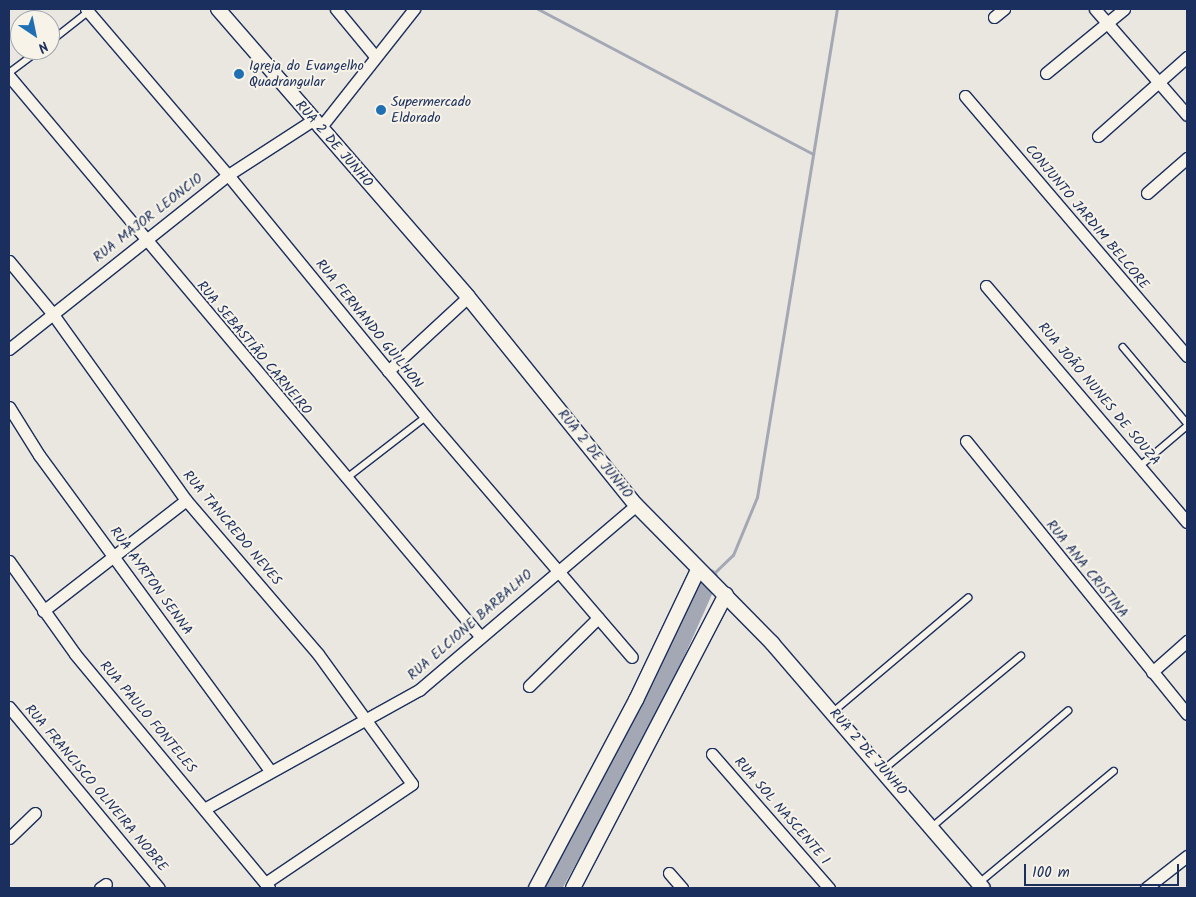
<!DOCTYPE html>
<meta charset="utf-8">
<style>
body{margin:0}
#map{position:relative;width:1196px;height:897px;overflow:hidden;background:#eae7e0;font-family:Kalam,sans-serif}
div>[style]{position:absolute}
.stream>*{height:3px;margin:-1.5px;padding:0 1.5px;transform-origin:1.5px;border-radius:1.5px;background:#a3a8b4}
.river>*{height:19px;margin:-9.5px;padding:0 9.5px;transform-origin:9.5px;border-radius:9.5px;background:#a3a8b4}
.roads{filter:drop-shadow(1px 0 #1b2f5e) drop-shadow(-1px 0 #1b2f5e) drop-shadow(0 1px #1b2f5e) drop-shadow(0 -1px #1b2f5e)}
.service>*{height:5.5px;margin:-2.75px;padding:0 2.75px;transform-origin:2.75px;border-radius:2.75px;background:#f7f3e8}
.minor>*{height:11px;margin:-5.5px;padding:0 5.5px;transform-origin:5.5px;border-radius:5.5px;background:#f7f3e8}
.tertiary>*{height:14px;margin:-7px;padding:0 7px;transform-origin:7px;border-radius:7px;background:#f7f3e8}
.dots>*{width:14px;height:14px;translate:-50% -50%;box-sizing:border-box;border:2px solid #f7f3e8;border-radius:50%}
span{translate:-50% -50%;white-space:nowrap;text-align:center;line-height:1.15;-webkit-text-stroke:4px #f7f3e8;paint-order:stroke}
.poi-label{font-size:14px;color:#1b2f5e}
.left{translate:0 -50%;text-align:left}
.street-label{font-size:14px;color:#1b2f5e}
.frame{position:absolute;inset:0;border:10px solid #1b2f5e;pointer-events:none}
.north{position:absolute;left:10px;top:10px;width:50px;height:50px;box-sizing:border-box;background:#f7f3e8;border:1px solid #9fa5b1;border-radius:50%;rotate:146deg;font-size:14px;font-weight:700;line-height:20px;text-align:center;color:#1b2f5e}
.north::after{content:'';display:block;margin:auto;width:18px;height:22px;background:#1f6fb2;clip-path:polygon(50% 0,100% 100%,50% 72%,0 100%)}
.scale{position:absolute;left:1024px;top:864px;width:155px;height:22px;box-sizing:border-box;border:2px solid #1b2f5e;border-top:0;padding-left:6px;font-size:15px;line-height:18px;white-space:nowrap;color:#1b2f5e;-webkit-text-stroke:4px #f7f3e8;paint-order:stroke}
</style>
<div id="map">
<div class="stream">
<i style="left:538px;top:9px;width:311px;rotate:27.8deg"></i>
<i style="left:712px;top:575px;width:29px;rotate:-44deg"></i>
<i style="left:733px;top:555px;width:63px;rotate:-67.5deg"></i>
<i style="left:757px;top:497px;width:495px;rotate:-80.7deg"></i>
</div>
<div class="river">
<i style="left:551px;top:888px;width:200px;rotate:-61deg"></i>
<i style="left:648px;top:713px;width:148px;rotate:-66deg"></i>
</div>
<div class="roads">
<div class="service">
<i style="left:50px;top:42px;width:48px;rotate:-38.3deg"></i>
<i style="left:9px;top:73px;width:38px;rotate:-37deg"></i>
<i style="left:1123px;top:347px;width:99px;rotate:49.9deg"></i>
<i style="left:1140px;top:466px;width:62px;rotate:-40.4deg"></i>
<i style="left:347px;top:478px;width:100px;rotate:-37.7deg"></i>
<i style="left:833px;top:712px;width:177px;rotate:-40.2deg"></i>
<i style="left:883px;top:770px;width:179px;rotate:-39.6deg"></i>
<i style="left:932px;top:827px;width:179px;rotate:-40.5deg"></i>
<i style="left:979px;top:883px;width:175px;rotate:-39.7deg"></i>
</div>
<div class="minor">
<i style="left:86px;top:9px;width:218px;rotate:49.5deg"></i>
<i style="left:228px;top:175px;width:313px;rotate:50.7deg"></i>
<i style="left:426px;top:417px;width:316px;rotate:49.4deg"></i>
<i style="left:336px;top:9px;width:60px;rotate:50.4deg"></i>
<i style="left:1095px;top:9px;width:140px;rotate:49deg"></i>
<i style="left:994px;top:17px;width:13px;rotate:-39deg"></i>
<i style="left:1046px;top:73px;width:101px;rotate:-39.4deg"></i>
<i style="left:9px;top:76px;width:732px;rotate:49.93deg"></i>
<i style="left:965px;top:96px;width:342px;rotate:49.5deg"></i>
<i style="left:320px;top:128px;width:152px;rotate:-51.7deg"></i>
<i style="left:1098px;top:136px;width:119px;rotate:-41.6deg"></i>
<i style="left:1147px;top:193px;width:53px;rotate:-41.2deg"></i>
<i style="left:9px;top:261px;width:67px;rotate:50.4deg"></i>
<i style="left:52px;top:313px;width:230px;rotate:54.4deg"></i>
<i style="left:186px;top:500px;width:203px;rotate:49.4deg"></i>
<i style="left:318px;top:654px;width:160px;rotate:54.1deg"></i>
<i style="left:412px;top:784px;width:177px;rotate:146deg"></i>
<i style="left:986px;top:286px;width:310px;rotate:49.6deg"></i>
<i style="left:9px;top:349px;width:280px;rotate:-38.5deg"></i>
<i style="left:228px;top:175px;width:101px;rotate:-32.9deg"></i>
<i style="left:388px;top:371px;width:109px;rotate:-42.8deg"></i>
<i style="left:9px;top:407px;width:57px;rotate:58deg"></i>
<i style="left:39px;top:455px;width:391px;rotate:53.8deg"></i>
<i style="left:966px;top:441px;width:351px;rotate:51deg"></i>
<i style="left:9px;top:561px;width:114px;rotate:54.6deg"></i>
<i style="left:75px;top:654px;width:304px;rotate:50.3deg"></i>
<i style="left:43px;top:611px;width:181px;rotate:-37.8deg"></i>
<i style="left:1152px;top:672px;width:47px;rotate:-41.5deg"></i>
<i style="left:529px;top:686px;width:97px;rotate:-44.6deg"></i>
<i style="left:9px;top:707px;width:235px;rotate:50.4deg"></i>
<i style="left:712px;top:754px;width:178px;rotate:48.9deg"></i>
<i style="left:206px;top:808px;width:244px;rotate:-29deg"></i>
<i style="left:419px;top:690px;width:285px;rotate:-40.4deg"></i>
<i style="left:9px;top:838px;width:36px;rotate:-44deg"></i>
<i style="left:669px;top:873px;width:20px;rotate:49deg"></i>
<i style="left:100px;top:888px;width:7px;rotate:-34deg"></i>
<i style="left:1146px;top:888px;width:52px;rotate:-38deg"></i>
</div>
<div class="tertiary">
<i style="left:218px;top:9px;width:381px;rotate:49deg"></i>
<i style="left:468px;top:297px;width:267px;rotate:51.1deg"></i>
<i style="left:636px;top:505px;width:194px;rotate:45.4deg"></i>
<i style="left:772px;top:643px;width:323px;rotate:49.3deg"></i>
<i style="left:536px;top:888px;width:213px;rotate:-62deg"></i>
<i style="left:636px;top:700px;width:144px;rotate:-64.5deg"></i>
<i style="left:573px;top:888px;width:331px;rotate:-62.5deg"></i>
</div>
</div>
<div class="dots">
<i style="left:239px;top:74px;background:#1f6fb2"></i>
<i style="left:381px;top:110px;background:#1f6fb2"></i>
</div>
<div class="poi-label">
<span class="left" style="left:249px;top:74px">Igreja do Evangelho<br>Quadrangular</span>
<span class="left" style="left:391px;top:110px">Supermercado<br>Eldorado</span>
</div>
<div class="street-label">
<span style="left:334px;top:144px;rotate:49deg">RUA 2 DE JUNHO</span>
<span style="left:1087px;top:217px;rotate:50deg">CONJUNTO JARDIM BELCORE</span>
<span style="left:148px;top:218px;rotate:-38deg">RUA MAJOR LEONCIO</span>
<span style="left:369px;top:324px;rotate:51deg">RUA FERNANDO GUILHON</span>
<span style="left:254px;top:348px;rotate:50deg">RUA SEBASTIÃO CARNEIRO</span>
<span style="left:1099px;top:394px;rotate:50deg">RUA JOÃO NUNES DE SOUZA</span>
<span style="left:595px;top:454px;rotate:51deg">RUA 2 DE JUNHO</span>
<span style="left:232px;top:528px;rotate:50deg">RUA TANCREDO NEVES</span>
<span style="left:1087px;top:569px;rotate:51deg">RUA ANA CRISTINA</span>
<span style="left:151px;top:581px;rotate:54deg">RUA AYRTON SENNA</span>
<span style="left:470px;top:625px;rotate:-41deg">RUA ELCIONE BARBALHO</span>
<span style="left:148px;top:717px;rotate:50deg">RUA PAULO FONTELES</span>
<span style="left:868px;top:752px;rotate:49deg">RUA 2 DE JUNHO</span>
<span style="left:96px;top:788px;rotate:50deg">RUA FRANCISCO OLIVEIRA NOBRE</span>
<span style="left:782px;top:811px;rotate:49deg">RUA SOL NASCENTE 1</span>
</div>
<div class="frame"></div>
<div class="north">N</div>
<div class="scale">100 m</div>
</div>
